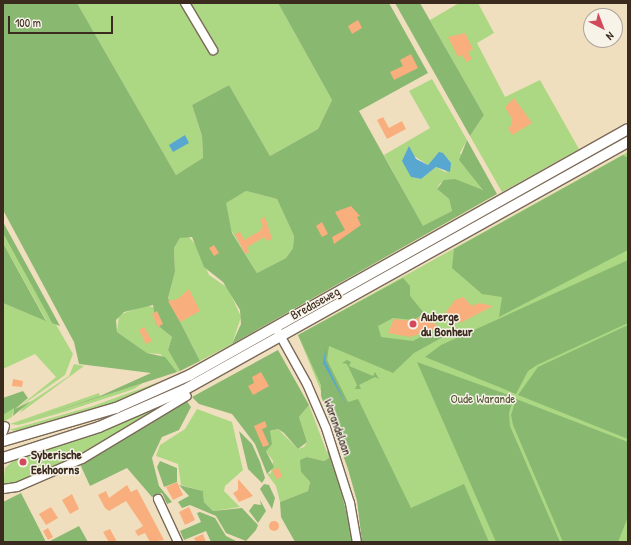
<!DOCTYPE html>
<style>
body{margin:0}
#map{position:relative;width:631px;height:545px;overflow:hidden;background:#f0dfbf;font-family:"Patrick Hand",sans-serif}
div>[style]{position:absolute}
.green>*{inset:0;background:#acd883}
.forest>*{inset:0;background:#89b871}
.water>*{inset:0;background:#57a7d1}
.building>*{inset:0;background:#f9ae7d}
.round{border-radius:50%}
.roads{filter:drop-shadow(1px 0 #7a6956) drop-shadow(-1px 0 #7a6956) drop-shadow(0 1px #7a6956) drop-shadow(0 -1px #7a6956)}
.minor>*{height:8px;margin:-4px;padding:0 4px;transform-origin:4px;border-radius:4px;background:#fff}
.major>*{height:10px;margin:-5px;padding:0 5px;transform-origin:5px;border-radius:5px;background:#fff}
.dots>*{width:11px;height:11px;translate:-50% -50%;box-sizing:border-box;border:2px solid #f7f3e8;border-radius:50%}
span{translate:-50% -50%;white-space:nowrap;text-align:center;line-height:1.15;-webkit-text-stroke:3px #f7f3e8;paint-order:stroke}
.street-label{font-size:13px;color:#3b2a1e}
.poi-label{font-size:13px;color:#3b2a1e;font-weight:700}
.left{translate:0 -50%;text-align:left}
.park-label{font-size:13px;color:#575637}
.frame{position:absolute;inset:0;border:4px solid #3b2a1e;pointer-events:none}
.north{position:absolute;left:583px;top:8px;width:40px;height:40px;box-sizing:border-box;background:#f7f3e8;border:1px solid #aca397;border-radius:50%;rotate:138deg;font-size:11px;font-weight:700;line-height:16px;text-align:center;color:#3b2a1e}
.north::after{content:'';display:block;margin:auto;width:14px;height:18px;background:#d1495b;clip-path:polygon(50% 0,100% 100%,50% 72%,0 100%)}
.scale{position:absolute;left:8px;top:16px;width:105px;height:18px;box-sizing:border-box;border:2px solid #3b2a1e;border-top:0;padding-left:5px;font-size:12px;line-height:14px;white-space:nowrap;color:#3b2a1e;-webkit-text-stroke:3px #f7f3e8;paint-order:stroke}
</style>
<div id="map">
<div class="green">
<i style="clip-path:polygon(77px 3px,278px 3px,332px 100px,318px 129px,270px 156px,229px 85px,192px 105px,202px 136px,203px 159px,176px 175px)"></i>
<i style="clip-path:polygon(459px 3px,478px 3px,494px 33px,477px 43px,505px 97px,540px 80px,579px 149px,502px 192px,470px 136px,484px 115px,430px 20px)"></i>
<i style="clip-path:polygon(evenodd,432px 79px,467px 140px,460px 153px,484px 188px,480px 191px,440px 183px,437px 189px,449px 199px,452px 211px,423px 227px,384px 155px,430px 128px,409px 91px,432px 79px,414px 156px,428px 165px,436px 156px,447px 173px,436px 167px,421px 179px,411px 177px,414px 156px)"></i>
<i style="clip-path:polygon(628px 152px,628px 542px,383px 542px,298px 335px)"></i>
<i style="clip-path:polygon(246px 191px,277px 199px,294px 236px,293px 248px,286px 258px,257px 273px,232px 232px,225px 203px)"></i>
<i style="clip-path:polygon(3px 233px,73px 354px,65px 375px,15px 410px,56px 377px,35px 354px,3px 369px,3px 303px,46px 320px,3px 243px)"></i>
<i style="clip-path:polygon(188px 236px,196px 245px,209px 275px,228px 288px,241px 317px,232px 344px,200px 361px,168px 298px,175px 272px,174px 248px,180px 238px)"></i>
<i style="clip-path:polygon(146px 305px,155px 308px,156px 324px,172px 337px,168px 350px,180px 371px,177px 372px,160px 354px,147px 353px,117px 332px,119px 315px)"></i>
<i style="clip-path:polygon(74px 364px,84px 366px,20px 413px,24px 406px,69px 376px)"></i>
<i style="clip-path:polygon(167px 379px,168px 382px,141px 394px,78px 417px,18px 431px,9px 430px,93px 406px)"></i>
<i style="clip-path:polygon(143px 383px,134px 389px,67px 411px,26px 423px,18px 425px,10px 424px,99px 393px,100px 396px,17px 424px)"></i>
<i style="clip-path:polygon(185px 394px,55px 468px,10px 487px,3px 485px,5px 468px,15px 459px,85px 437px)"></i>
<i style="clip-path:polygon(309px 405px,329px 458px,324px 461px,307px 457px,301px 472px,310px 482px,308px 491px,280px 502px,276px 486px,267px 474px,271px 473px,273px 461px,266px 451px,268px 432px,278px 429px,298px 449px,304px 447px,307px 442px,299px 417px)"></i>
<i style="clip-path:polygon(14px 407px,12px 417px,3px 422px,3px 415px)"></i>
<i style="clip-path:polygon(197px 409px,232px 422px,243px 470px,225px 486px,224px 491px,240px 507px,213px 511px,204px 502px,203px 491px,181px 485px,178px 464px,156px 456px,160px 445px,185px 429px)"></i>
</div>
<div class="forest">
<i style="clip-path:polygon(evenodd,3px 3px,77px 3px,176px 175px,203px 158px,202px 136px,192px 105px,229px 85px,270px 156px,318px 129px,332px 100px,278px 3px,389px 3px,428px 73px,359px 111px,423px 226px,452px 211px,449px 199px,437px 189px,444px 180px,455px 179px,483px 190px,459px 160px,467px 140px,497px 194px,232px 344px,241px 324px,240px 310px,223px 282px,204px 267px,192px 237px,180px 238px,174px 248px,175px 272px,168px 298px,200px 361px,180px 371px,168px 350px,172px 337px,156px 324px,153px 305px,124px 312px,116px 320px,117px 332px,147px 353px,165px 357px,177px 372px,17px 424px,100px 396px,151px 373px,79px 364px,74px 342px,3px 210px,3px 3px,246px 191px,277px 199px,294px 236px,293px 248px,286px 258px,257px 273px,232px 233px,226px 203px,246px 191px)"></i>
<i style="clip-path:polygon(395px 3px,420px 3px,484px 115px,470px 136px)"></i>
<i style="clip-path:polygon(623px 155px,628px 158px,628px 250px,499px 317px,502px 297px,482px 294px,452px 268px,454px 249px)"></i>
<i style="clip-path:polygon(3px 222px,48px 304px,60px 326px,52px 323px,48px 315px,3px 233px)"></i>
<i style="clip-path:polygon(3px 243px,20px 274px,46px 321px,3px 303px)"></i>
<i style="clip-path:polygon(628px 260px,628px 323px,537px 365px,528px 371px,516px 394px,425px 357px,441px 345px)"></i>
<i style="clip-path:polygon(403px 278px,410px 286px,410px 296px,424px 313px,414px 320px,393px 318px,378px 326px,381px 337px,413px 341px,439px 327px,443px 337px,414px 353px,393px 373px,329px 346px,327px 360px,348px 402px,358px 399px,360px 403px,411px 508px,464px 484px,489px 542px,362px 542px,357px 501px,348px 469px,321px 396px,321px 385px,298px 335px)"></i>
<i style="clip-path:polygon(628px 325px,628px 439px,518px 395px,538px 367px)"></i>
<i style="clip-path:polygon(278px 350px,309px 405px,299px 417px,307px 442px,298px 449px,284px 433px,278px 429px,270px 431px,272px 444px,266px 451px,274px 467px,267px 474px,255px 444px,232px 414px,199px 404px,192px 397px)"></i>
<i style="clip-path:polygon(347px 360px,351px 362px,349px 366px,373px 376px,375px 372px,379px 379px,375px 377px,359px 385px,361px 389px,355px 389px,357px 385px,347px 364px,342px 363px)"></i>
<i style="clip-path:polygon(417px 362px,514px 397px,509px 413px,510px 426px,560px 542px,496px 542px)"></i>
<i style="clip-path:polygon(23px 391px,28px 398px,15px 409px,31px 401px,13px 416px,14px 408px,3px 415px,3px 398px)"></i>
<i style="clip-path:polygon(516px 399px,628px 442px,628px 517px,618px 542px,563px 542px,513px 425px,511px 415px)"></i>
<i style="clip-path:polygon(186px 400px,191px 407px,179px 430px,162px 437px,152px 458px,159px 486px,172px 502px,167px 504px,162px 493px,152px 497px,127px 468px,90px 486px,80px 464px)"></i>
<i style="clip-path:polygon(239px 431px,252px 444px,260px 462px,265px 478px,262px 483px,248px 469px)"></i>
<i style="clip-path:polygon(327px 451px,331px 452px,354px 542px,295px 542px,281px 517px,280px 502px,308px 491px,310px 482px,301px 472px,300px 460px,307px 457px,324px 461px,329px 458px)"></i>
<i style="clip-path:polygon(160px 461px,177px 468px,177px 482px,164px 487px,157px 467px)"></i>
<i style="clip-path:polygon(264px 484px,269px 485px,275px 498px,272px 509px,260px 489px)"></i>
<i style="clip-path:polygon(179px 485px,203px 491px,204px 502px,213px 511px,242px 508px,258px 525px,256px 530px,246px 541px,226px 533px,216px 516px,190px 505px,182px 508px,178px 502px,189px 496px)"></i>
<i style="clip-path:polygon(21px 493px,46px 542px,3px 542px,3px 502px)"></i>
<i style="clip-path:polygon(260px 500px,266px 511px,258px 523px,249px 511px,254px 504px,261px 505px)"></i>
<i style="clip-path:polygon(200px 512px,215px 518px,226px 536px,238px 542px,211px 542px,206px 531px,184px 540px,180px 531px,201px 522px,197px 513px)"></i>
<i style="clip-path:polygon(79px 526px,88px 542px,48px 542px)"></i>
</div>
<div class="water">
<i style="clip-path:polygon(185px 135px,189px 143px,173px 152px,169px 145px)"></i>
<i style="clip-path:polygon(409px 146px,416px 159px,428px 165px,439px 152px,443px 153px,451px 163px,450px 172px,436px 167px,421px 179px,411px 177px,402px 161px)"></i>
<i style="clip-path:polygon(326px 345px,325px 360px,346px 405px,323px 363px)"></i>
</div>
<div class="building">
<i style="clip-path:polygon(358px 20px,362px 28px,352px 34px,348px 26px)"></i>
<i style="clip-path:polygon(465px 33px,473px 49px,468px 52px,472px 59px,466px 62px,463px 55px,458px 57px,448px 37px)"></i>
<i style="clip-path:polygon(411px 54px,418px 68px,394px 80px,390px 72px,403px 66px,400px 60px)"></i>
<i style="clip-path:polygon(514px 98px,532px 123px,512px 135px,508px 128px,512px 125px,512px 119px,505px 107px)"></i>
<i style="clip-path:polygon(383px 117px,389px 128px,402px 121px,406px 129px,387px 139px,377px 120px)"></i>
<i style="clip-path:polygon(351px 206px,360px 216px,357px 217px,361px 225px,334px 244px,332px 237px,345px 230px,335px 212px)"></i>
<i style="clip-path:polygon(265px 217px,272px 239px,267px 241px,265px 237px,247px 247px,249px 252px,245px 254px,235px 234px,240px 232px,244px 240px,260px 231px,263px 226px,260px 220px)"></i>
<i style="clip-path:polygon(322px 222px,328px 234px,322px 237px,316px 226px)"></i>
<i style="clip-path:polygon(214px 245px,219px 253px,214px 256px,209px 248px)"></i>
<i style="clip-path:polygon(189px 289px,200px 311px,180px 322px,168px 301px,178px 299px)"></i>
<i style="clip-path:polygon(463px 297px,472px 306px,479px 303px,493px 306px,462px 322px,453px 323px,446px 312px,455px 300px)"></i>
<i style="clip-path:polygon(157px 311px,163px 324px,158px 327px,152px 314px)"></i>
<i style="clip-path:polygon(425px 314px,437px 326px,427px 335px,425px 332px,410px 337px,388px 333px,394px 319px,413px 321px)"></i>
<i style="clip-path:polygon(144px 327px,152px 341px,146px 344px,139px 330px)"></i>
<i style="clip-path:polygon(261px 372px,269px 386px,253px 395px,248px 386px,254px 383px,252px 377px)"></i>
<i style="clip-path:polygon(13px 379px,23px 381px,22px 387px,12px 386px)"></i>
<i style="clip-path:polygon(265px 421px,267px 427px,262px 429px,269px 445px,263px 447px,254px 426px)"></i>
<i style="clip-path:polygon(279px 468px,282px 477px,276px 479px,272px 470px)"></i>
<i style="clip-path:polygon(238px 479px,253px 496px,239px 502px,233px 493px,238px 490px)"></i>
<i style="clip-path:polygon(177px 482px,183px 495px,173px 500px,166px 487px)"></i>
<i style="clip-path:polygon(127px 485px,131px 492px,137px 489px,164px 540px,150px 542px,145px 533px,138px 536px,135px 531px,143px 526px,126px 501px,109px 511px,105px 508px,98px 495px,106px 491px,109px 498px)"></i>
<i style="clip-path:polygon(72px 494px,79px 509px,70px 514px,62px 500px)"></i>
<i style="clip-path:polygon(51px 507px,58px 518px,46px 525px,39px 514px)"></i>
<i style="clip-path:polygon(189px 507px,195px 520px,185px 525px,179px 512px)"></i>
<i class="round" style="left:269px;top:521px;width:10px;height:10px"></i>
<i style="clip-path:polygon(48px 528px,53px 537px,48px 540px,43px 531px)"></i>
<i style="clip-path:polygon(110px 529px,117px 542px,109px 542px,103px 532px)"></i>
<i style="clip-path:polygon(203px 534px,206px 542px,196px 542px,194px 538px)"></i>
</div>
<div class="roads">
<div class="minor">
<i style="left:185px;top:3px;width:55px;rotate:59.2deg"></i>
<i style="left:276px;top:328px;width:64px;rotate:61deg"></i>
<i style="left:307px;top:384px;width:48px;rotate:66.6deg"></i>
<i style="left:326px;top:428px;width:79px;rotate:72.3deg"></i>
<i style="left:350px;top:503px;width:40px;rotate:80deg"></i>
<i style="left:3px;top:432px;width:6px;rotate:-72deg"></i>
<i style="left:3px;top:489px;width:14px;rotate:-8deg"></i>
<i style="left:17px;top:487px;width:71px;rotate:-23.3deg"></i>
<i style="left:82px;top:459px;width:122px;rotate:-31deg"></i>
<i style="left:158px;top:499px;width:47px;rotate:65.1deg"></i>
</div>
<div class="major">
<i style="left:3px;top:441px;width:118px;rotate:-16.3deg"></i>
<i style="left:116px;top:408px;width:81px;rotate:-24deg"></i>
<i style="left:190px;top:375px;width:502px;rotate:-29.32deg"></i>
<i style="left:3px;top:458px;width:101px;rotate:-17.9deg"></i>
<i style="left:99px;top:427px;width:93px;rotate:-23.5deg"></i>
<i style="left:184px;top:390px;width:509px;rotate:-29.19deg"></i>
</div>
</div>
<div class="dots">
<i style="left:413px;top:324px;background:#d1495b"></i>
<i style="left:23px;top:462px;background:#d1495b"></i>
</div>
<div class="street-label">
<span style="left:315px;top:303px;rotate:-29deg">Bredaseweg</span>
<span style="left:338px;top:427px;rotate:70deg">Warandelaan</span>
</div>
<div class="poi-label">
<span class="left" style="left:421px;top:324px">Auberge<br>du Bonheur</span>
<span class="left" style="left:31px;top:462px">Syberische<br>Eekhoorns</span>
</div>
<div class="park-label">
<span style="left:483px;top:398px">Oude Warande</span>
</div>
<div class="frame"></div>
<div class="north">N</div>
<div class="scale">100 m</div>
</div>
